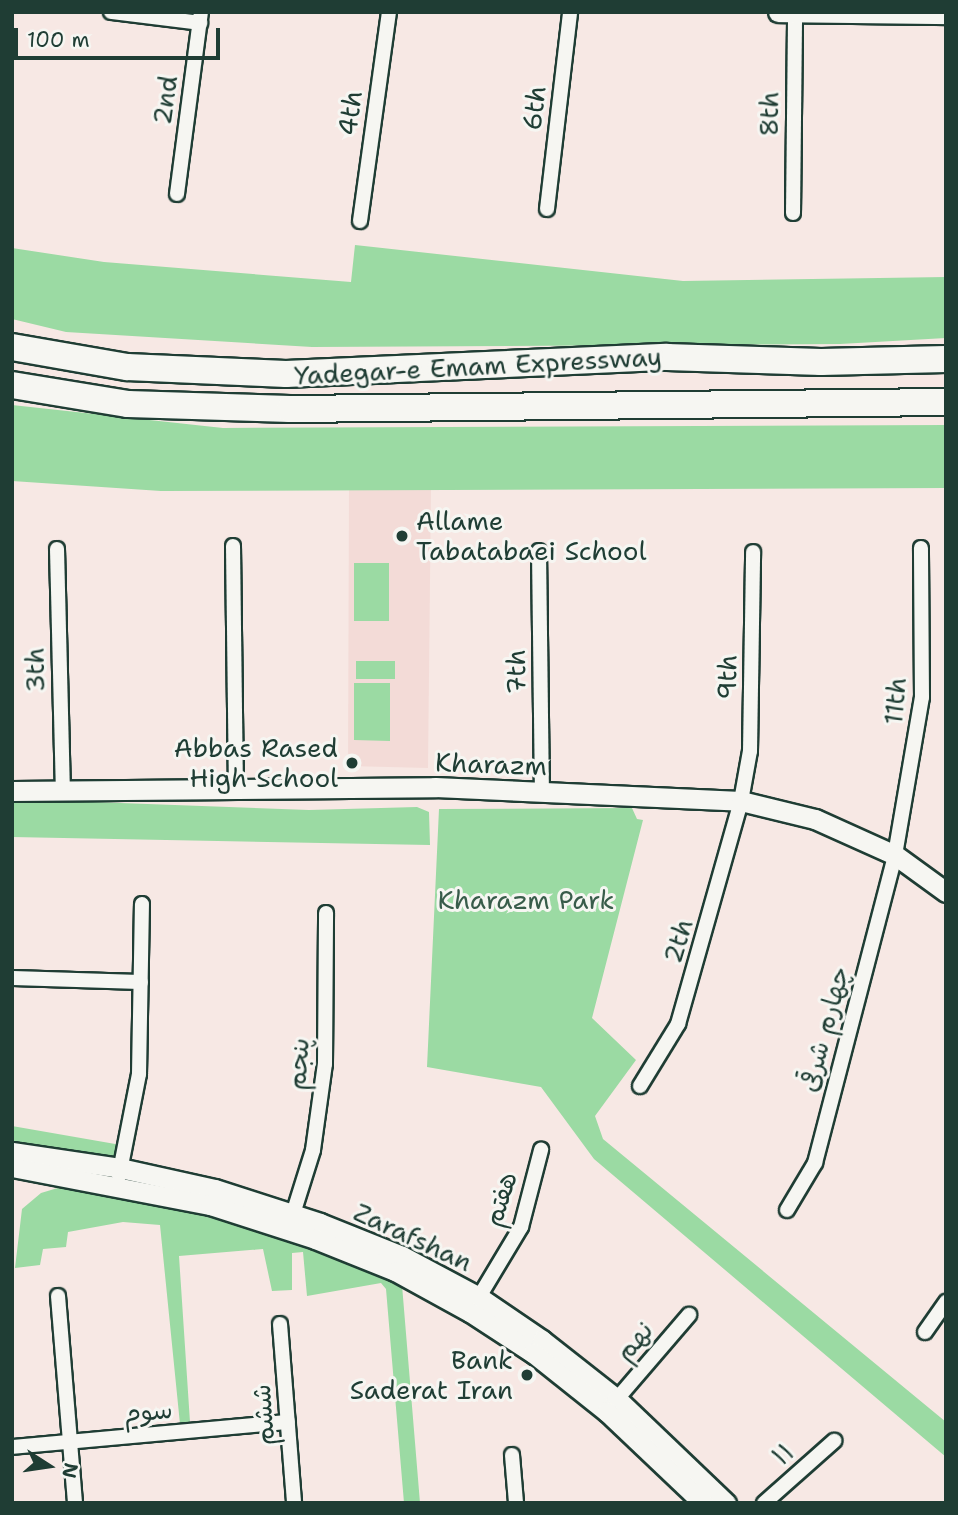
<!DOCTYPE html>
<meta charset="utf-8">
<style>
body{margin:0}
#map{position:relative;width:958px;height:1515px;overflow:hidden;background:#f7e8e4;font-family:"Shantell Sans","Playpen Sans Arabic",sans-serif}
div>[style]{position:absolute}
.built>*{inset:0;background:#f3dbd7}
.green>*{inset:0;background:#9bdaa3}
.roads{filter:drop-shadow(2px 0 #1f3d34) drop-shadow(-2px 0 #1f3d34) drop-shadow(0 2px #1f3d34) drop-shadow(0 -2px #1f3d34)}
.street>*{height:14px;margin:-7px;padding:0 7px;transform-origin:7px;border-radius:7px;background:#f6f6f2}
.secondary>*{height:19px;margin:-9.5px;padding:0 9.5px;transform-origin:9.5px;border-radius:9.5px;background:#f6f6f2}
.highway>*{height:26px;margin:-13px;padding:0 13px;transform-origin:13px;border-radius:13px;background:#f6f6f2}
.dots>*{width:19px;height:19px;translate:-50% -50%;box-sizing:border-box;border:4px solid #f6f6f2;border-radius:50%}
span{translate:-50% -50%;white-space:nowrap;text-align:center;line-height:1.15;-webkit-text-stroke:6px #f6f6f2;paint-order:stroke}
.street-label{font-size:26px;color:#1f3d34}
.poi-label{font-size:26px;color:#1f3d34}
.left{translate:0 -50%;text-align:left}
.right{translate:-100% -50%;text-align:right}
.park-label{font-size:26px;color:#385c4a}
.frame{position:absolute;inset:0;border:14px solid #1f3d34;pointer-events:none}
.north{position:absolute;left:14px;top:1431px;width:70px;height:70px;-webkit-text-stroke:5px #f6f6f2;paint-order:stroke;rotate:102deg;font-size:19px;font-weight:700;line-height:28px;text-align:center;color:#1f3d34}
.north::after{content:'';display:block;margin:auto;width:24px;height:32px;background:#1f3d34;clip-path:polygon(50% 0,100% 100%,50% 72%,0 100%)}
.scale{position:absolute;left:14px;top:28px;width:206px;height:32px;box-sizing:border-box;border:4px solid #1f3d34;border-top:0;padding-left:9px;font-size:21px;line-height:24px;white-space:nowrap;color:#1f3d34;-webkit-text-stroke:5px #f6f6f2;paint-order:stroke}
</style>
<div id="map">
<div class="built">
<i style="clip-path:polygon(349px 488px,431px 489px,428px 768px,348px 766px)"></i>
</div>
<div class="green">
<i style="clip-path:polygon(355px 245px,683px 281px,946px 277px,946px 338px,840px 344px,312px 347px,66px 332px,12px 319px,12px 248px,104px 262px,351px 282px)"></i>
<i style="clip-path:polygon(12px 405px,223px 428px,946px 425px,946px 488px,161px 491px,12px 481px)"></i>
<i style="clip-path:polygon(354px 563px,389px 563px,389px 621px,354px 621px)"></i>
<i style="clip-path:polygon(356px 661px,395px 661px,395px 679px,356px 679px)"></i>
<i style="clip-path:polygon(354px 683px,390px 683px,390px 741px,354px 740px)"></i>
<i style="clip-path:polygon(12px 799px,309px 810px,417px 807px,429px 812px,430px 845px,12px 837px)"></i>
<i style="clip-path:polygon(632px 808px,637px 819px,643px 820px,592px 1018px,636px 1060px,595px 1116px,603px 1139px,946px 1422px,946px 1457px,594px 1159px,541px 1087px,427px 1067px,439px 809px)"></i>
<i style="clip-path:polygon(12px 1126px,121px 1145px,116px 1159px,12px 1143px)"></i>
<i style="clip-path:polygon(61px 1187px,130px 1198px,232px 1223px,378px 1270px,402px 1285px,420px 1503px,404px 1503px,386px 1289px,381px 1283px,307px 1296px,303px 1252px,292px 1253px,292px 1290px,272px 1291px,263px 1249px,179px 1256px,190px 1422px,180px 1424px,160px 1225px,123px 1222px,68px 1232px,66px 1247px,43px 1249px,40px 1265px,15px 1268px,22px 1209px,41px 1193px)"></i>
</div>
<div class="roads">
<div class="street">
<i style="left:111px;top:12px;width:90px;rotate:7deg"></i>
<i style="left:177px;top:194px;width:184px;rotate:-82.5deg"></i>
<i style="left:547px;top:209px;width:198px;rotate:-83.3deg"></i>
<i style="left:793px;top:213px;width:201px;rotate:-89.4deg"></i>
<i style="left:360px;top:221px;width:211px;rotate:-82.1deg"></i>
<i style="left:233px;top:546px;width:245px;rotate:89.3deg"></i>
<i style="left:57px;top:549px;width:242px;rotate:88.6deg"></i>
<i style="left:539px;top:551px;width:240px;rotate:89.3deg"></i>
<i style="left:12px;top:978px;width:129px;rotate:1.8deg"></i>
<i style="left:640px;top:1086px;width:73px;rotate:-58.5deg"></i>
<i style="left:678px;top:1024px;width:232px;rotate:-74.2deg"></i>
<i style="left:741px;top:801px;width:51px;rotate:-79.8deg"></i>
<i style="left:750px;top:751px;width:199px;rotate:-89.1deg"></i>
<i style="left:119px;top:1176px;width:104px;rotate:-78.9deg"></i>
<i style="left:139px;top:1074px;width:170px;rotate:-89deg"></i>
<i style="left:787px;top:1210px;width:55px;rotate:-59.2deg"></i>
<i style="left:815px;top:1163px;width:318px;rotate:-75.4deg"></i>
<i style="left:895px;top:855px;width:160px;rotate:-80.3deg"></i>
<i style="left:922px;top:697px;width:149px;rotate:-90.4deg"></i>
<i style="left:293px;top:1214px;width:67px;rotate:-72.6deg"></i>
<i style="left:313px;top:1150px;width:87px;rotate:-82.1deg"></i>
<i style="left:325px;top:1064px;width:151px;rotate:-89.6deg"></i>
<i style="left:58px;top:1296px;width:208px;rotate:85.3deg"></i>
<i style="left:479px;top:1297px;width:82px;rotate:-59deg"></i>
<i style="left:521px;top:1227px;width:80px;rotate:-75.4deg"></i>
<i style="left:280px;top:1324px;width:180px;rotate:85.5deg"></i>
<i style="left:925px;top:1332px;width:37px;rotate:-55deg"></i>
<i style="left:617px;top:1399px;width:111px;rotate:-49.4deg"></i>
<i style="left:12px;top:1447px;width:277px;rotate:-5.2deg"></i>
<i style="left:512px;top:1455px;width:48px;rotate:85.2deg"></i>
<i style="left:764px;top:1503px;width:94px;rotate:-41.5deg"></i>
</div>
<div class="secondary">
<i style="left:778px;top:12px;width:168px;rotate:0.7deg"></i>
<i style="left:12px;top:791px;width:423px;rotate:-0.5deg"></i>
<i style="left:435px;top:787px;width:306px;rotate:2.6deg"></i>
<i style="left:741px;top:801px;width:76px;rotate:13.7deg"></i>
<i style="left:815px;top:819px;width:88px;rotate:24.2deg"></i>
<i style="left:895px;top:855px;width:63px;rotate:36deg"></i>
<i style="left:12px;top:1152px;width:109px;rotate:8.4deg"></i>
<i style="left:120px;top:1168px;width:97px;rotate:12.5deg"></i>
<i style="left:215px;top:1189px;width:110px;rotate:17.9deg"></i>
<i style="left:320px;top:1223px;width:88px;rotate:21.9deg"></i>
<i style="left:402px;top:1256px;width:87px;rotate:28deg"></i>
<i style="left:479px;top:1297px;width:76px;rotate:34.3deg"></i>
<i style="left:542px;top:1340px;width:95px;rotate:38.2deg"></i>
<i style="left:617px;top:1399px;width:151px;rotate:43.7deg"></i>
<i style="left:12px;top:1167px;width:202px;rotate:10.9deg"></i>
<i style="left:210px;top:1205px;width:110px;rotate:17.9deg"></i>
<i style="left:315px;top:1239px;width:86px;rotate:21.8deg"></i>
<i style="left:395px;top:1271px;width:85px;rotate:28.7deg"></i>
<i style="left:470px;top:1312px;width:75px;rotate:33.1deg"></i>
<i style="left:533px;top:1353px;width:95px;rotate:38.6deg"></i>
<i style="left:607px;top:1412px;width:132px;rotate:43.5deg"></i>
</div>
<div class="highway">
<i style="left:12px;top:347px;width:117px;rotate:9.9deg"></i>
<i style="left:127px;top:367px;width:159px;rotate:2.5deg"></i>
<i style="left:286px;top:374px;width:381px;rotate:-2.6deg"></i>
<i style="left:667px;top:357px;width:154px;rotate:1.9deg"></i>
<i style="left:821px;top:362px;width:125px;rotate:-1.4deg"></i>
<i style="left:12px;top:385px;width:118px;rotate:9.3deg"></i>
<i style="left:128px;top:404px;width:162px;rotate:1.8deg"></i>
<i style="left:290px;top:409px;width:656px;rotate:-0.61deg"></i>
</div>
</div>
<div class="dots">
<i style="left:402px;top:536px;background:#1f3d34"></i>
<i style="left:352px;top:763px;background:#1f3d34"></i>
<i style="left:527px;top:1375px;background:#1f3d34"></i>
</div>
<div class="street-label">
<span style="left:165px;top:100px;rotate:-82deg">2nd</span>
<span style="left:534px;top:108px;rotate:-83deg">6th</span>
<span style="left:350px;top:113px;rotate:-82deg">4th</span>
<span style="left:769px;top:114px;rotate:-89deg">8th</span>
<span style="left:478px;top:366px;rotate:-3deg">Yadegar-e Emam Expressway</span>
<span style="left:35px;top:670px;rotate:-91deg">3th</span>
<span style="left:516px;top:672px;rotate:-91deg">7th</span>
<span style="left:727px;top:677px;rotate:-89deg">9th</span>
<span style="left:895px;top:701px;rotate:-85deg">11th</span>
<span style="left:491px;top:764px;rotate:2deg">Kharazm</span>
<span style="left:678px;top:941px;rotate:-73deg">2th</span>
<span style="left:824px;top:1029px;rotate:-75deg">چهارم شرقی</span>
<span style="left:298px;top:1064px;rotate:-86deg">پنجم</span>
<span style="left:500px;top:1199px;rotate:-72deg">هفتم</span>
<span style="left:413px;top:1237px;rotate:25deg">Zarafshan</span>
<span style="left:634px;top:1341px;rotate:-50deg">نهم</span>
<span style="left:148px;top:1411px;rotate:-5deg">سوم</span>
<span style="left:263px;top:1415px;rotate:-94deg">ششم</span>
<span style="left:783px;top:1454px;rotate:-41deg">۱۱</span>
</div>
<div class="poi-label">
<span class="left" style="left:416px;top:536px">Allame<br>Tabatabaei School</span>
<span class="right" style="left:338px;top:763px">Abbas Rased<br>High School</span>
<span class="right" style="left:513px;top:1375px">Bank<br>Saderat Iran</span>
</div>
<div class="park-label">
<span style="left:526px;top:900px">Kharazm Park</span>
</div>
<div class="frame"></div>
<div class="north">N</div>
<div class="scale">100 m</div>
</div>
